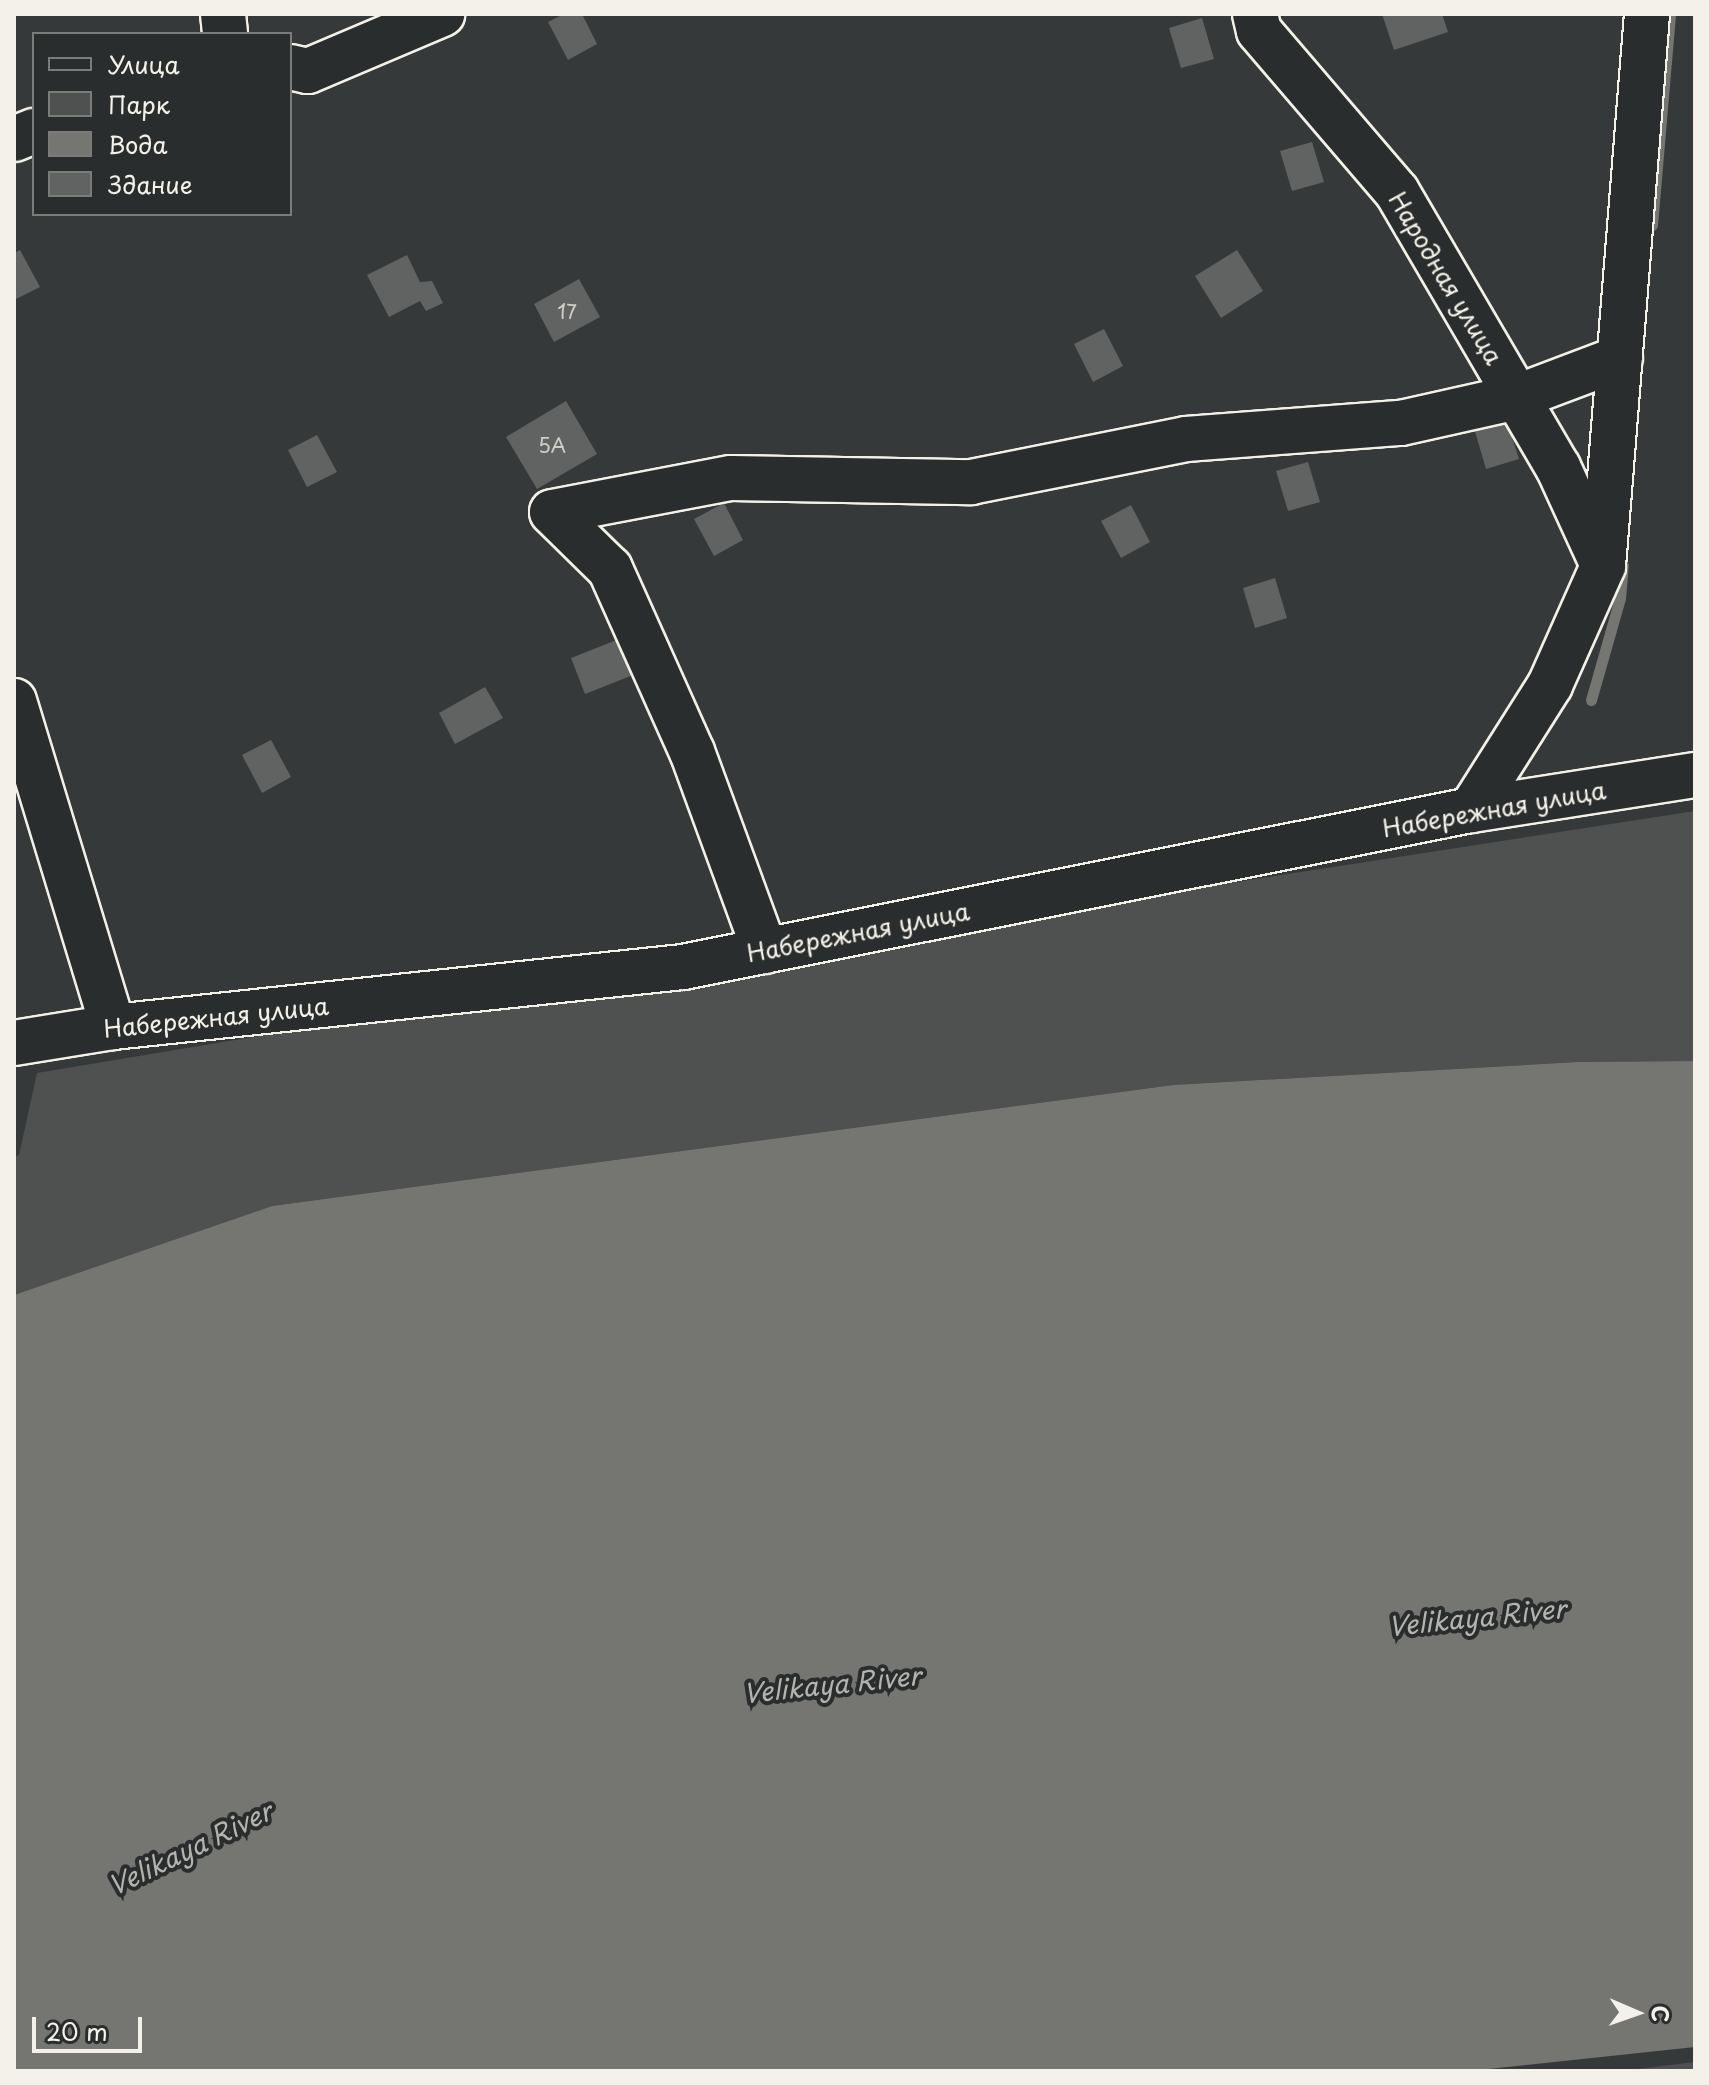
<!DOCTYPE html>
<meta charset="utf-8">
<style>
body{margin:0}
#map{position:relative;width:1709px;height:2085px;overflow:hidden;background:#363939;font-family:"Playpen Sans",sans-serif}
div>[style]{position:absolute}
.green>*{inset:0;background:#4e514f}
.water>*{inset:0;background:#757572}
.stream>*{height:11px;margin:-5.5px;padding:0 5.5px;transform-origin:5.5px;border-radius:5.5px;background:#757572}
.building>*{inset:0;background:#616362}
.roads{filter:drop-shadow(2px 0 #f4f1e8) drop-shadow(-2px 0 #f4f1e8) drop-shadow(0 2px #f4f1e8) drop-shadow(0 -2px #f4f1e8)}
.minor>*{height:44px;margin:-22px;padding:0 22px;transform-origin:22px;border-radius:22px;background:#2a2d2e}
span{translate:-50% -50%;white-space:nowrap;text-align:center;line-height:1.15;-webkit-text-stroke:8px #2a2d2e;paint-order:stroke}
.number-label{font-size:20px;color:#cfcec6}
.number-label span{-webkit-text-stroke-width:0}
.street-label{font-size:24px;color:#f4f1e8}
.water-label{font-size:26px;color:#b4b3ad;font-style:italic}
.frame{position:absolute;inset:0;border:16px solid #f4f1e8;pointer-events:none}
.legend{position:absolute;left:32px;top:32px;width:260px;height:184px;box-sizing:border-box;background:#2a2d2e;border:2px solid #7b7b78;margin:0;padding:10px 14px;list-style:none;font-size:24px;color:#f4f1e8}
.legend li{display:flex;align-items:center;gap:16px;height:40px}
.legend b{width:40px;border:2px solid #7b7b78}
.north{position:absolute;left:1597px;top:1973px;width:80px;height:80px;-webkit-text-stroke:6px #2a2d2e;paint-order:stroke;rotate:92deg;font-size:22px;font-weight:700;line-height:32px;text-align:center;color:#f4f1e8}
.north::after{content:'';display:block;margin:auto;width:28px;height:36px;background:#f4f1e8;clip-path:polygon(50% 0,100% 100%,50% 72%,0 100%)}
.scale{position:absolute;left:32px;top:2017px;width:110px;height:36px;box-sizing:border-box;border:4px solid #f4f1e8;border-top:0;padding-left:10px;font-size:24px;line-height:28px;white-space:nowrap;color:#f4f1e8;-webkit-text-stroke:6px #2a2d2e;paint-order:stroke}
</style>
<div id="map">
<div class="green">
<i style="clip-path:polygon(1695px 811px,1695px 1061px,1577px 1062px,1173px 1085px,272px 1206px,14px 1295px,14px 1157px,19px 1155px,37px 1073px,487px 998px)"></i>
<i style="clip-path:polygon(1695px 2062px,1695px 2071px,1621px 2071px)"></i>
</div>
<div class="water">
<i style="clip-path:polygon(1695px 1061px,1695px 2047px,1470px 2071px,14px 2071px,14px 1295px,272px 1206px,1173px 1085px,1577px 1062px)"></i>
</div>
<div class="stream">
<i style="left:1652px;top:225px;width:212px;rotate:-85.1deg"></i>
<i style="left:1591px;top:700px;width:106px;rotate:-74.1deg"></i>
<i style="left:1620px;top:598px;width:33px;rotate:-85deg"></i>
</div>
<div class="building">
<i style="clip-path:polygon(564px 14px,582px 14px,597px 44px,568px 60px,548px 22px)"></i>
<i style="clip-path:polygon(1382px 14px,1442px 14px,1448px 32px,1394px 50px)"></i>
<i style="clip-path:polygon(1202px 18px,1214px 59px,1181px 68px,1169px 28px)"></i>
<i style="clip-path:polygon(1312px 142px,1324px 182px,1292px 191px,1280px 151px)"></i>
<i style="clip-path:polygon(20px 250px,40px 287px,14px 300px,14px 253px)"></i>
<i style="clip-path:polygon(1237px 250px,1263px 291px,1221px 318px,1195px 276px)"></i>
<i style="clip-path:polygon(407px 255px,420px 282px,432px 281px,443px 303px,426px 311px,420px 301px,389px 317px,367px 275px)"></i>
<i style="clip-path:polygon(579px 279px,600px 317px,554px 342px,534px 304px)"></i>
<i style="clip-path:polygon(1104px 329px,1123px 366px,1093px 382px,1074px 344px)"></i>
<i style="clip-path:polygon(566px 401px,597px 454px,537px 489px,506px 437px)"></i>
<i style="clip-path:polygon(1506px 419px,1519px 459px,1486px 469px,1474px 428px)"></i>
<i style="clip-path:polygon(317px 435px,337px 472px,307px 487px,288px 450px)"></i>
<i style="clip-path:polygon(1308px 462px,1320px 502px,1288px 511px,1276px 471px)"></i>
<i style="clip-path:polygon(724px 503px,743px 540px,714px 556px,694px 519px)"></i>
<i style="clip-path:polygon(1131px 505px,1150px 542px,1121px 558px,1101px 521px)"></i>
<i style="clip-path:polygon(1275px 578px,1287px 618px,1255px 628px,1243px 588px)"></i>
<i style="clip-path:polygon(619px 639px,633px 675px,585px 694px,571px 658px)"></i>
<i style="clip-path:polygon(485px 687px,503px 718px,455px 744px,439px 713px)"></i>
<i style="clip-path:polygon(271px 740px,291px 777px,262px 793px,242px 755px)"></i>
</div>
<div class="roads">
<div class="minor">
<i style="left:223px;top:14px;width:20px;rotate:84deg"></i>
<i style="left:1255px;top:14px;width:17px;rotate:77deg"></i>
<i style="left:1259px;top:31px;width:212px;rotate:49.4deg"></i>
<i style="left:1397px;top:192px;width:319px;rotate:59.7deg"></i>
<i style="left:1558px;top:467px;width:106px;rotate:65.4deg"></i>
<i style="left:290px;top:67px;width:18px;rotate:13deg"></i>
<i style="left:308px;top:71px;width:146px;rotate:-23deg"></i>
<i style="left:14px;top:139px;width:22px;rotate:-22deg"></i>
<i style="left:14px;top:701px;width:341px;rotate:73.1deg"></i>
<i style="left:1471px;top:810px;width:148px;rotate:-57.7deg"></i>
<i style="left:1550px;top:685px;width:130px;rotate:-66deg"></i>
<i style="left:1603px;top:566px;width:554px;rotate:-85.44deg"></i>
<i style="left:765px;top:951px;width:212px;rotate:-110.1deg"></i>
<i style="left:692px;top:752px;width:201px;rotate:-114.1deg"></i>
<i style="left:610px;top:569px;width:81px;rotate:-135.5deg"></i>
<i style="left:552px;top:512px;width:182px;rotate:-10.8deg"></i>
<i style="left:731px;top:478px;width:240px;rotate:1deg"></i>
<i style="left:971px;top:482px;width:219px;rotate:-11.3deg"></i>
<i style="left:1186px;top:439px;width:216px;rotate:-4.3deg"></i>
<i style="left:1401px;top:423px;width:119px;rotate:-12.6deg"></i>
<i style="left:1517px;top:397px;width:110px;rotate:-20.7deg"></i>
<i style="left:14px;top:1043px;width:100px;rotate:-9.2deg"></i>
<i style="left:113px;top:1027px;width:573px;rotate:-6.01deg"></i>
<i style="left:683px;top:967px;width:803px;rotate:-11.27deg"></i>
<i style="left:1471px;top:810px;width:227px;rotate:-8.9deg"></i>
</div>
</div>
<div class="number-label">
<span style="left:567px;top:311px">17</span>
<span style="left:552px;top:445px">5А</span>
</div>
<div class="street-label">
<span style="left:1446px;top:278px;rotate:59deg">Народная улица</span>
<span style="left:1494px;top:809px;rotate:-10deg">Набережная улица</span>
<span style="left:858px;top:932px;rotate:-11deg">Набережная улица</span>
<span style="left:216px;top:1017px;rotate:-6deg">Набережная улица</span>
</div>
<div class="water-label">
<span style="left:1477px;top:1617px;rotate:-6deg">Velikaya River</span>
<span style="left:832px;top:1684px;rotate:-6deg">Velikaya River</span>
<span style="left:190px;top:1848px;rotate:-26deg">Velikaya River</span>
</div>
<div class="frame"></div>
<ul class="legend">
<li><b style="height:10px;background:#2a2d2e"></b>Улица</li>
<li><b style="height:22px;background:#4e514f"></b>Парк</li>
<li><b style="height:22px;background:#757572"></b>Вода</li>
<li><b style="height:22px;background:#616362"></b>Здание</li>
</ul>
<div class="north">С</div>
<div class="scale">20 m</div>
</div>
